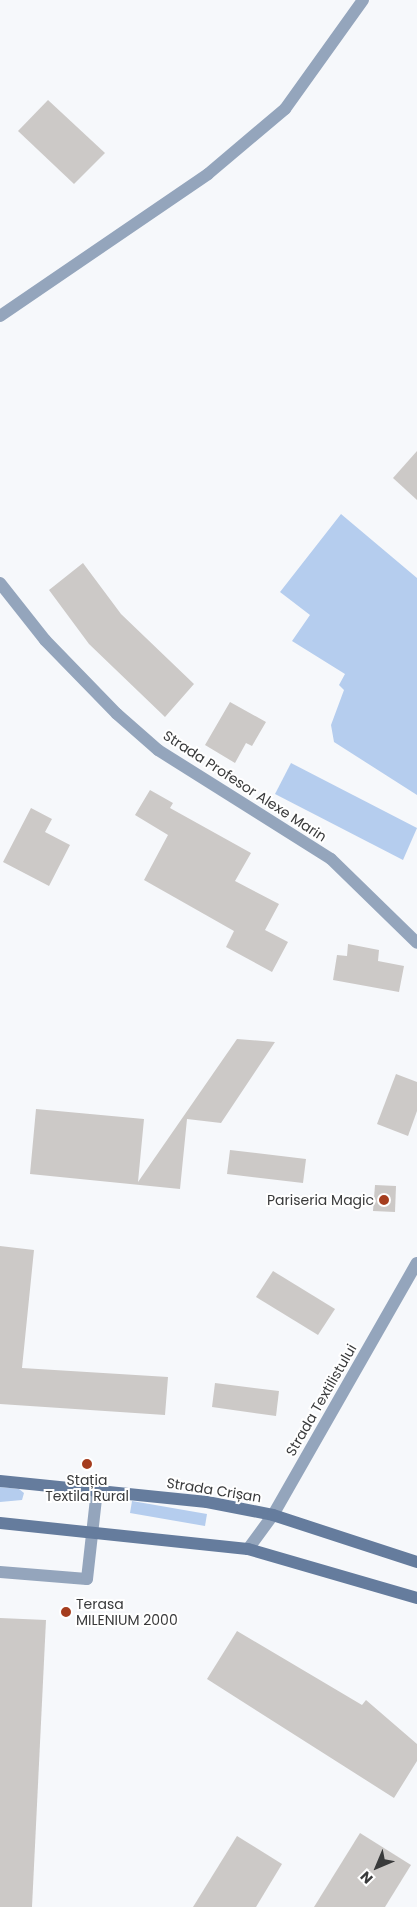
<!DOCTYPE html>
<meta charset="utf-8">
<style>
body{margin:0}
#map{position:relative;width:417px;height:1907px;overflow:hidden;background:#f6f8fb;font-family:Poppins,sans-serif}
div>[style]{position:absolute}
.green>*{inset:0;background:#b5cdee}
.building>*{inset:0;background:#ccc9c7}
.service>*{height:12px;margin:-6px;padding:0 6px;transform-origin:6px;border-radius:6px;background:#94a5bc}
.minor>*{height:12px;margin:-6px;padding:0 6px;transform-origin:6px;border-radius:6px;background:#94a5bc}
.secondary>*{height:12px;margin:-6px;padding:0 6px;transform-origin:6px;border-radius:6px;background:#657c9d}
.dots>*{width:14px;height:14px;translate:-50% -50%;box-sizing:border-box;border:2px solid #fff;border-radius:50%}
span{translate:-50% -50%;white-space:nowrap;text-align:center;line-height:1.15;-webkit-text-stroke:4px #fff;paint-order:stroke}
.street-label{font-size:14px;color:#393a3b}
.poi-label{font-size:14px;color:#393a3b}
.right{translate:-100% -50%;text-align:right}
.left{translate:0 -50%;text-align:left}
.north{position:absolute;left:352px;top:1842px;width:50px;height:50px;-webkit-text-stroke:4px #fff;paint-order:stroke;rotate:225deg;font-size:14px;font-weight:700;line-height:20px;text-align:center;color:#393a3b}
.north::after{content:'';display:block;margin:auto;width:18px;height:22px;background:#393a3b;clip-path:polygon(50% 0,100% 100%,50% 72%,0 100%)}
</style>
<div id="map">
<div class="green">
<i style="clip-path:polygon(341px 514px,417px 578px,417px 795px,334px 742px,331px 725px,344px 690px,339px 685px,345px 674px,292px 641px,310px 615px,280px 592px)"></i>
<i style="clip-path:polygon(291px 763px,417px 828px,403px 860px,275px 794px)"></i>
<i style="clip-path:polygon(0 1487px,19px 1489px,24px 1493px,22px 1500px,0 1502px)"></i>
<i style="clip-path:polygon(132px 1501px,207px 1514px,205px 1526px,130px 1513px)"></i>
</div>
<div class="building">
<i style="clip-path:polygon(48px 100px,105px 153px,74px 184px,18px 131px)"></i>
<i style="clip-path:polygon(417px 451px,417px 500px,393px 478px)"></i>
<i style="clip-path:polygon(83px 563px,121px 614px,194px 684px,165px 717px,89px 644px,49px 590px)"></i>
<i style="clip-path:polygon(230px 702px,266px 722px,252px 746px,246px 743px,235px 763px,205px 745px)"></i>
<i style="clip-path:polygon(150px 790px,173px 803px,170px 808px,251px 853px,235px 881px,279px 904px,265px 930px,288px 942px,272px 972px,226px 947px,234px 931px,144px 880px,168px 835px,135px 815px)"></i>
<i style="clip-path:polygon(31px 808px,52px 819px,45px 832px,70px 845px,49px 886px,3px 862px)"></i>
<i style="clip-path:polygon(348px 944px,379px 950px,378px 961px,404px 966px,399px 992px,333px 980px,337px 955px,347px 956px)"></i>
<i style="clip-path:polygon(237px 1039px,275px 1042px,221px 1123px,187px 1119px,180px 1189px,30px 1174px,36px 1109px,144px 1119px,138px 1182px)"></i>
<i style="clip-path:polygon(396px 1074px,417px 1082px,417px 1111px,408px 1136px,377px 1124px)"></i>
<i style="clip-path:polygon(230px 1150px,306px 1159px,303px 1183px,227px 1174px)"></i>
<i style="clip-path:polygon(375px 1185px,396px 1186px,395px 1212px,373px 1211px)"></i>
<i style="clip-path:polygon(0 1246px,34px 1250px,22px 1368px,168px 1377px,165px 1415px,0 1404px)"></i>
<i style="clip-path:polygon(273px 1271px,335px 1309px,318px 1335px,256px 1297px)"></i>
<i style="clip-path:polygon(215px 1383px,279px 1391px,276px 1416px,212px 1407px)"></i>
<i style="clip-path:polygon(0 1618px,46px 1620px,32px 1907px,0 1907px)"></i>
<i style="clip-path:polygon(237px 1631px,362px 1705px,366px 1700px,417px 1744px,417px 1761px,394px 1798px,207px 1679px)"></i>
<i style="clip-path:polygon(360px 1833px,411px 1865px,385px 1907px,314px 1907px)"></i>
<i style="clip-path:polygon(237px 1836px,282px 1864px,256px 1907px,193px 1907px)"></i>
</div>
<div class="service">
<i style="left:0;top:1572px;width:87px;rotate:4.6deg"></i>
<i style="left:87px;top:1579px;width:90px;rotate:-83.6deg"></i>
</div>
<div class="minor">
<i style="left:0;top:316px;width:252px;rotate:-34.3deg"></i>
<i style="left:208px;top:174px;width:101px;rotate:-40.2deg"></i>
<i style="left:285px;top:109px;width:134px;rotate:-54.4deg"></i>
<i style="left:0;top:583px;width:73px;rotate:51.7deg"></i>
<i style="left:45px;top:640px;width:103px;rotate:45.8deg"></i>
<i style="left:117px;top:714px;width:55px;rotate:41.3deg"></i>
<i style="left:158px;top:750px;width:204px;rotate:32.2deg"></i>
<i style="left:331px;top:859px;width:120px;rotate:44.3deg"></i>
<i style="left:248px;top:1549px;width:42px;rotate:-53.7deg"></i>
<i style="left:273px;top:1515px;width:290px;rotate:-60.3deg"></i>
</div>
<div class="secondary">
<i style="left:0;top:1481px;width:208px;rotate:5.8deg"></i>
<i style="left:207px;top:1502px;width:67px;rotate:11.1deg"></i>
<i style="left:273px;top:1515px;width:151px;rotate:18.1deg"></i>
<i style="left:0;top:1523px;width:249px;rotate:6deg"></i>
<i style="left:248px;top:1549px;width:176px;rotate:16.2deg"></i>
</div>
<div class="dots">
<i style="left:384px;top:1200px;background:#a53d1e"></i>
<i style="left:87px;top:1464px;background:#a53d1e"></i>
<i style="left:66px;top:1612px;background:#a53d1e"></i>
</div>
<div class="street-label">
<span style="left:245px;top:786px;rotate:33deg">Strada Profesor Alexe Marin</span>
<span style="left:321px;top:1400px;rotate:-60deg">Strada Textilistului</span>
<span style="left:214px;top:1490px;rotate:9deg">Strada Crișan</span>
</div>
<div class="poi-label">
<span class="right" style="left:374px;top:1200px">Pariseria Magic</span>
<span style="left:87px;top:1488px">Stația<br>Textila Rural</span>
<span class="left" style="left:76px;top:1612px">Terasa<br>MILENIUM 2000</span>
</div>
<div class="north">N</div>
</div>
